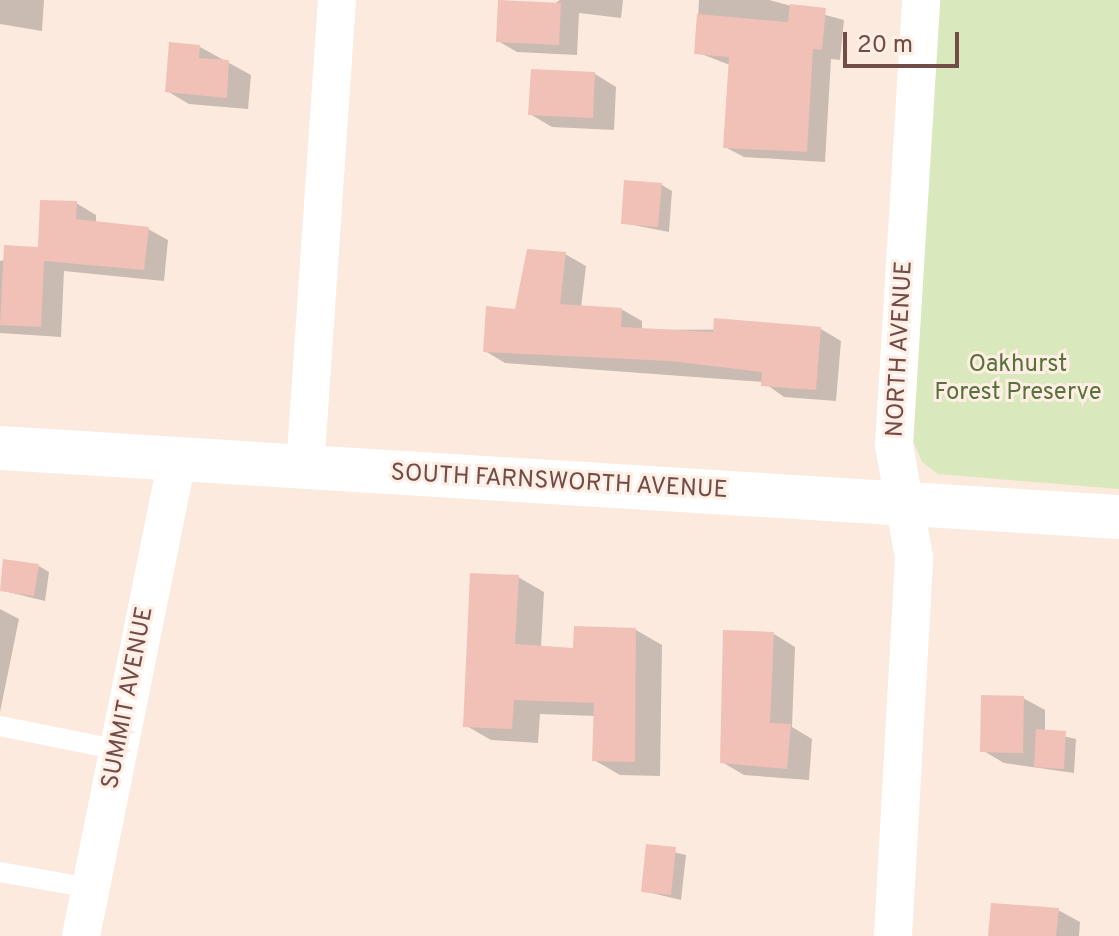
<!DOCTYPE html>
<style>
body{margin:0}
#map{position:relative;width:1119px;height:936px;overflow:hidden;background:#fceade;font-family:Overpass,sans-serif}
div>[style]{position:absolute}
.green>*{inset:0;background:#d9e9bd}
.shadow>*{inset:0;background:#0003}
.building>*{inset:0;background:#f1c0b6}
.lane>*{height:20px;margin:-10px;padding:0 10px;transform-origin:10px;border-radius:10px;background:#fff}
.street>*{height:38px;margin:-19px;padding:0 19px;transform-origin:19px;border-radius:19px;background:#fff}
.secondary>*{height:44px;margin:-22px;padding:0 22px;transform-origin:22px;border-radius:22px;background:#fff}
span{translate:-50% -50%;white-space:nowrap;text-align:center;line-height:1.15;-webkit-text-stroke:6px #ffeee4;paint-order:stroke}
.street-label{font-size:24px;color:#724c47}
.park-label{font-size:24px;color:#58723c}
.scale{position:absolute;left:843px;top:32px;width:116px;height:36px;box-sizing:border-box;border:4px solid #724c47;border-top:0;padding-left:10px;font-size:24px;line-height:28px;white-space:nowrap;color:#724c47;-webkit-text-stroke:6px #ffeee4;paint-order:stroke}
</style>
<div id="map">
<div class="green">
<i style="clip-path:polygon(939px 0,1119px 0,1119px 489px,938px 474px,922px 462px,913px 441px)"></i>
</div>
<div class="shadow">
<i style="clip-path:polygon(0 0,44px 0,42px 31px,0 24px)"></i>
<i style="clip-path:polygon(560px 0,623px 0,621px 18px,579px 13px,577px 55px,517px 52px,498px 41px)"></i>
<i style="clip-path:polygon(699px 0,769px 0,844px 20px,840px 60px,831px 59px,825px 162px,744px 157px,725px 147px,730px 65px,696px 52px)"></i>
<i style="clip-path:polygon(200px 47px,251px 75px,248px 109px,189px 104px,167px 91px)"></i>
<i style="clip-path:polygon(595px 74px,616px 87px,614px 130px,552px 127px,530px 114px)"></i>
<i style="clip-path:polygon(662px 185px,672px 191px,669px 232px,623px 223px)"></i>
<i style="clip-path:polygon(76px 203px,96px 215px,96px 223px,148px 229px,168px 240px,164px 281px,64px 271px,61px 337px,0 333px,0 261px,40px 249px)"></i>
<i style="clip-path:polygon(565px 254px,586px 266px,581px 308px,621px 309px,642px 321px,642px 330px,821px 329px,841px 341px,836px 401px,784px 397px,763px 382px,505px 363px,485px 351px)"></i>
<i style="clip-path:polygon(39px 566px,49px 572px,45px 601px,0 590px)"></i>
<i style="clip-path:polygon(518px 577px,544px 592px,541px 647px,575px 650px,636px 630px,662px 645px,660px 776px,620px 775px,594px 760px,596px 716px,540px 714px,538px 743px,491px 740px,465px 725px)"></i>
<i style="clip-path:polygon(0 609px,19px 619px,0 712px)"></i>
<i style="clip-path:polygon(774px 634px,795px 647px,792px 727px,812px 739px,809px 780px,744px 775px,722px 762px)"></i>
<i style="clip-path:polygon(1023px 698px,1045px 710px,1045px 732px,1076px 739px,1074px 773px,1004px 763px,982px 750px)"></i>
<i style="clip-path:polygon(648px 846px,686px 855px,681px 900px,643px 891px)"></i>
<i style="clip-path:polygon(1058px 910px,1080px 922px,1079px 936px,990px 936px)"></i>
</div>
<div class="building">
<i style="clip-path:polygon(498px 0,561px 3px,559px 45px,496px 42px)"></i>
<i style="clip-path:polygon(790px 4px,826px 8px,822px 50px,813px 49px,807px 152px,723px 148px,729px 57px,694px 54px,697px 14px,788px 22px)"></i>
<i style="clip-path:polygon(169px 42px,200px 45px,199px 58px,229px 60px,227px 98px,165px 92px)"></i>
<i style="clip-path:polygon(531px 69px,595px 72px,593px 118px,528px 115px)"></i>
<i style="clip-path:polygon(624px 180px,662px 183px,658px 227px,621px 224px)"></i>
<i style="clip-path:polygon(40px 200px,77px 201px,76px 219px,149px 227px,144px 270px,44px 261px,41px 327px,0 325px,4px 245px,38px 247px)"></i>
<i style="clip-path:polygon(527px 249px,566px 252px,560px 304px,622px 308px,621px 327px,713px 332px,714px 318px,821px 327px,816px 390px,761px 386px,762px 372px,670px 361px,483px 352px,486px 306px,515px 309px)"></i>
<i style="clip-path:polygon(3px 559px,39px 564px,34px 596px,0 591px)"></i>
<i style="clip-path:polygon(470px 573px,519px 575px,515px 644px,573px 648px,574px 626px,636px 628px,635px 762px,592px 761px,594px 703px,514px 700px,512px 729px,463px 727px)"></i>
<i style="clip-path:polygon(723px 630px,774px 632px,770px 723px,791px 724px,787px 769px,720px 763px)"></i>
<i style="clip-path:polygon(981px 695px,1024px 696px,1023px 753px,980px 752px)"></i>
<i style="clip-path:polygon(1036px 729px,1066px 731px,1064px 769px,1034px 767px)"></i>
<i style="clip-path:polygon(646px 844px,676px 847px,671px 895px,641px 892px)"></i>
<i style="clip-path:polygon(991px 903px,1059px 908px,1056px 936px,988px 936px)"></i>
</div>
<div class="lane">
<i style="left:0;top:726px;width:121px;rotate:11.4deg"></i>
<i style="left:0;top:872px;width:92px;rotate:10deg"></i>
</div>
<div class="street">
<i style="left:305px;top:469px;width:470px;rotate:-86.1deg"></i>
<i style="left:81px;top:936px;width:485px;rotate:-78.6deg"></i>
<i style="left:893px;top:936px;width:379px;rotate:-86.8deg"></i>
<i style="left:914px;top:558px;width:115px;rotate:-100deg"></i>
<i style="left:894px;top:445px;width:446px;rotate:-86.5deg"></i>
</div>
<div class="secondary">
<i style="left:0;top:448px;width:1121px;rotate:3.53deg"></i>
</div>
<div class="street-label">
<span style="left:901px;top:349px;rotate:-87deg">NORTH AVENUE</span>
<span style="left:559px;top:483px;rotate:3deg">SOUTH FARNSWORTH AVENUE</span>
<span style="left:129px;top:698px;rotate:-79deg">SUMMIT AVENUE</span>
</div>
<div class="park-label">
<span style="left:1018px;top:380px">Oakhurst<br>Forest Preserve</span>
</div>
<div class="scale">20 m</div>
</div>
